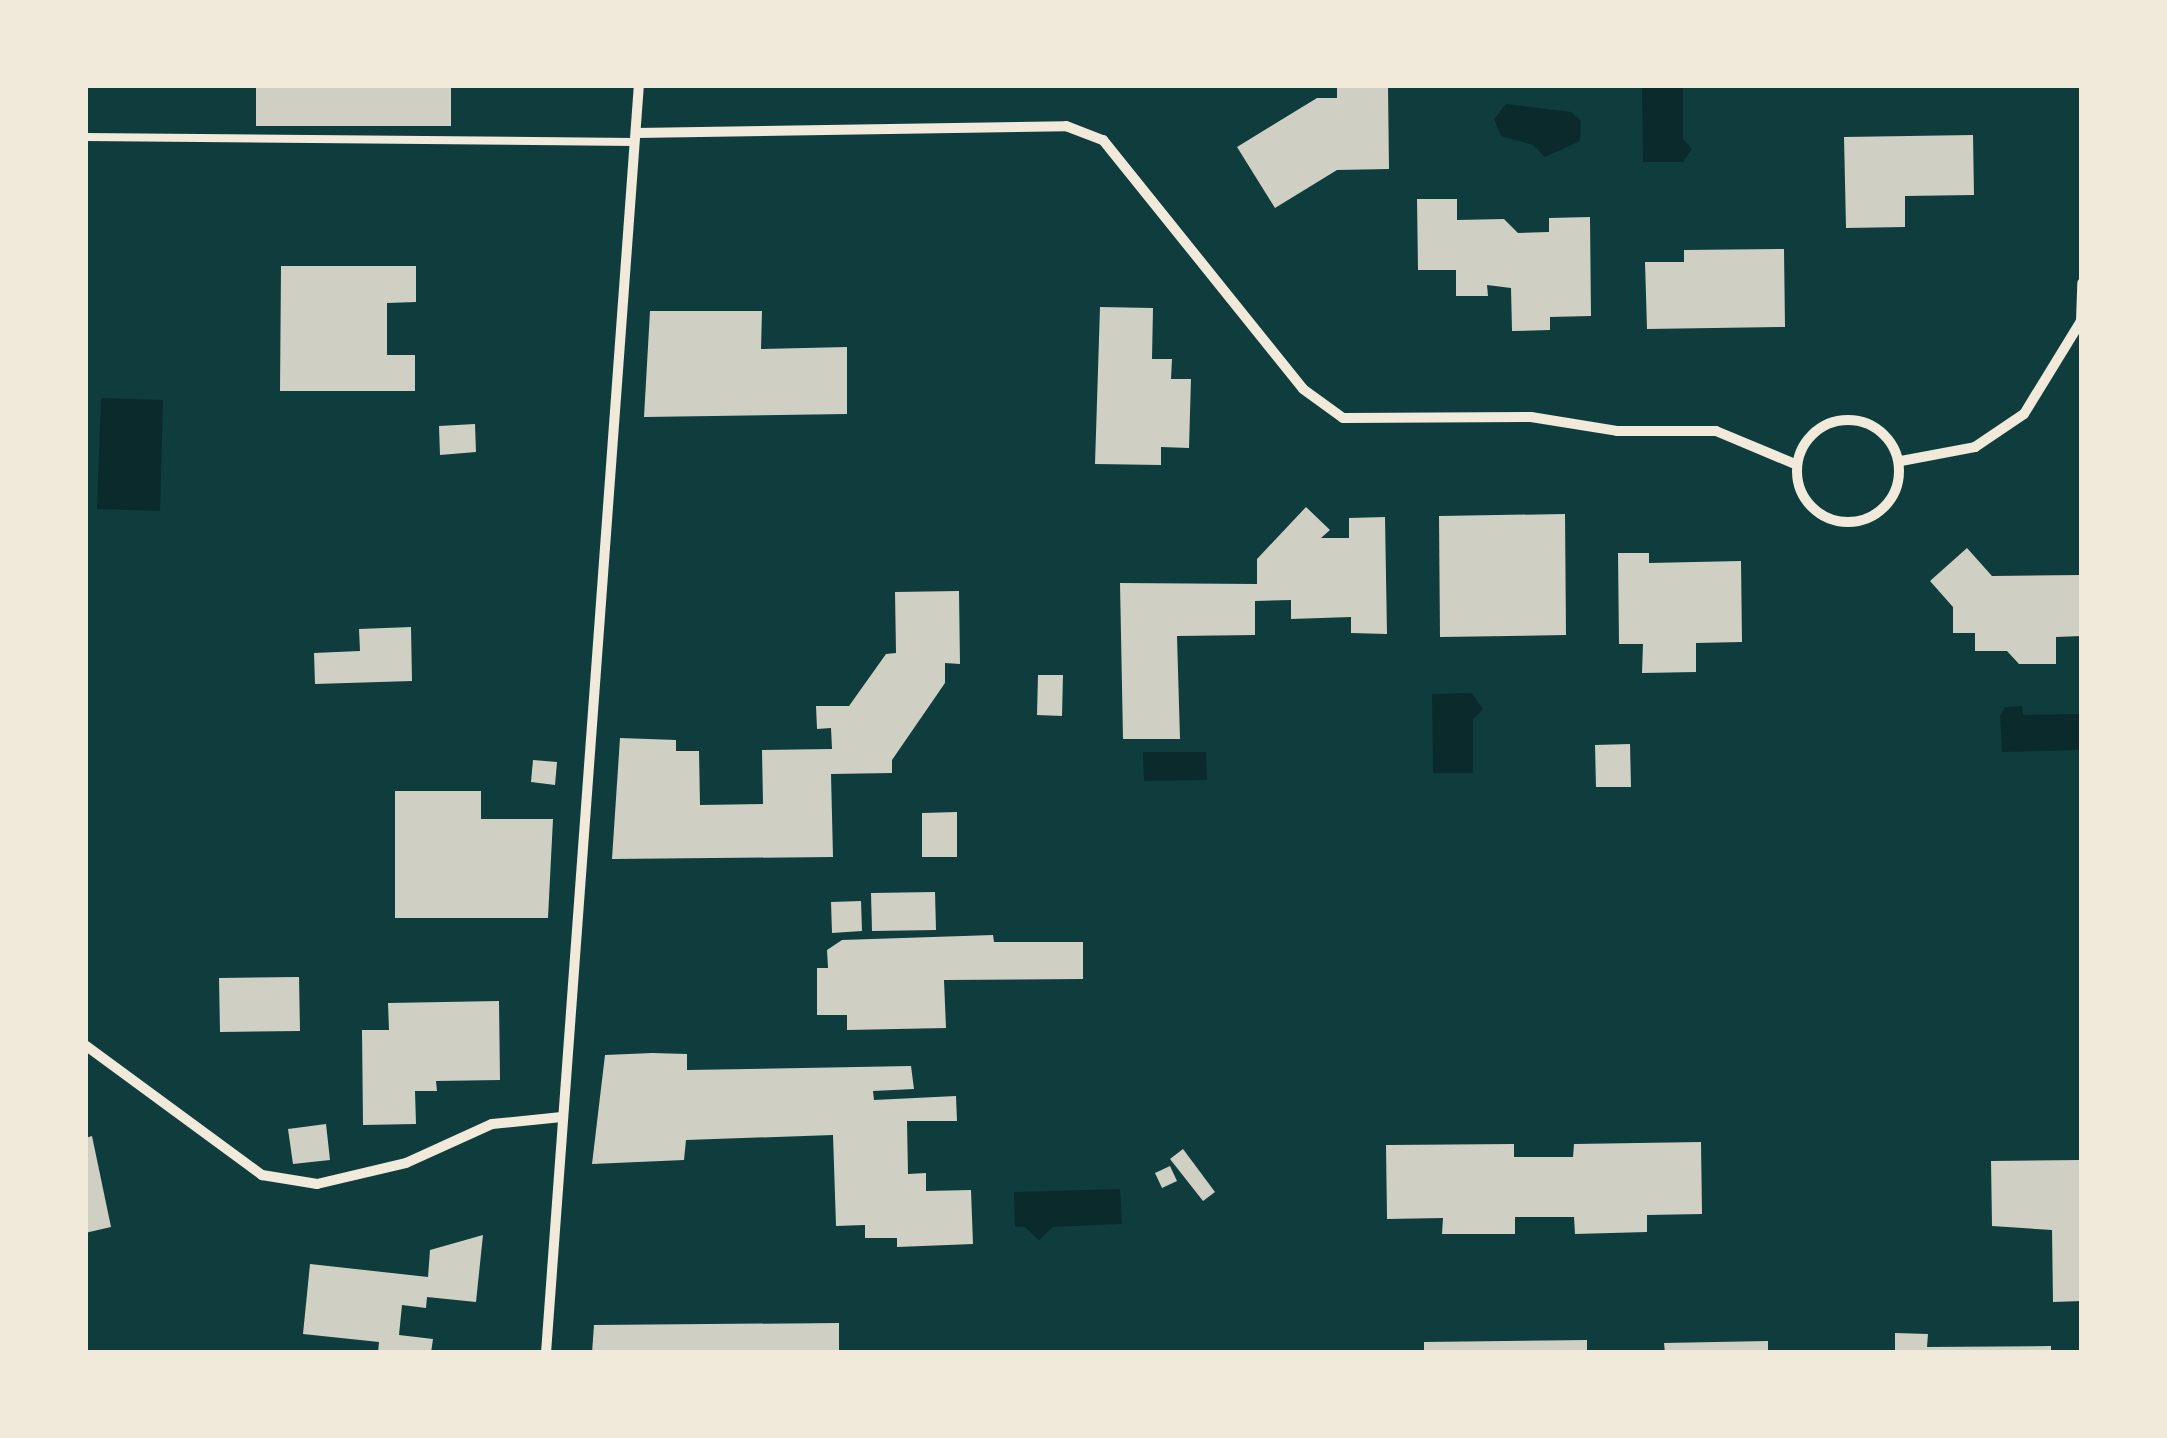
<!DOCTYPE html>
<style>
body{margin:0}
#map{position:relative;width:2167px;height:1438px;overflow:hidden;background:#0f3d3e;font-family:Inter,sans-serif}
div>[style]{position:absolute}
.water>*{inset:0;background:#0a2a2b}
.building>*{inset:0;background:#cfcfc3}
.service>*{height:8px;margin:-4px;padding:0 4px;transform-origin:4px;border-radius:4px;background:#f1e9da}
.minor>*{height:10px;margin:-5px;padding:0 5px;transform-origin:5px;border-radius:5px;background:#f1e9da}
.minor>.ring{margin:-5px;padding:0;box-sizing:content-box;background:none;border:10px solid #f1e9da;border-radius:50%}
span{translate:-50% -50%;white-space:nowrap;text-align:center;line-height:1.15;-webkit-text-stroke:8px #f1e9da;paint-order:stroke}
.frame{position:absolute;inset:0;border:88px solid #f1e9da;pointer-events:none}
</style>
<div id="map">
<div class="water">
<i style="clip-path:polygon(1642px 85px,1683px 85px,1683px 139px,1692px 149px,1683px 162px,1643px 162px)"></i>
<i style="clip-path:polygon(1506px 104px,1571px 112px,1581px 121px,1580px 141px,1545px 157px,1533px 145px,1501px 136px,1494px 119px)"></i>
<i style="clip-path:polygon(101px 398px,163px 400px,160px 511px,97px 509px)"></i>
<i style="clip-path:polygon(1472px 693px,1483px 709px,1473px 719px,1473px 773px,1433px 773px,1432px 694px)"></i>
<i style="clip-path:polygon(2022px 706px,2023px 715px,2080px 714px,2081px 750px,2002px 752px,2000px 716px,2005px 707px)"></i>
<i style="clip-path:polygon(1143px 752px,1206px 752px,1207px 780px,1144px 781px)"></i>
<i style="clip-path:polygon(1120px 1189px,1122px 1224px,1053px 1227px,1039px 1240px,1025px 1227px,1015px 1227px,1014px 1192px)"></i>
</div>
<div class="building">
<i style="clip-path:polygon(256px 85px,451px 85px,451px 126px,256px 126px)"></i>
<i style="clip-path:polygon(1337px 85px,1388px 85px,1389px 169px,1337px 170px,1275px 208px,1237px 147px,1317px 98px,1337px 98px)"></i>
<i style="clip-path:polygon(1973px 135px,1974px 195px,1905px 196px,1905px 227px,1846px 228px,1844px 137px)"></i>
<i style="clip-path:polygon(1417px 199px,1457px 199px,1457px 220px,1504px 219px,1518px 233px,1549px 232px,1549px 218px,1590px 217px,1591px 316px,1550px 317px,1550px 330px,1512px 331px,1511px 288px,1487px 285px,1488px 296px,1456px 296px,1456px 270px,1418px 270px)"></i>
<i style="clip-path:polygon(1784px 249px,1785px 327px,1647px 329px,1645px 262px,1684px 262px,1684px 250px)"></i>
<i style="clip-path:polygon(281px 266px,416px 266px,416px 302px,387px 303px,387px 355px,415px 355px,415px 391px,280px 391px)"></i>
<i style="clip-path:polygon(1100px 307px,1153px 308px,1152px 359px,1172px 359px,1171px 379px,1191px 379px,1189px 448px,1161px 447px,1161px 465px,1095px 464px)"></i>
<i style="clip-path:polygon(650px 311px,762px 311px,761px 349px,847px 347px,847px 414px,644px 417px)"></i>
<i style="clip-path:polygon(475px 424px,476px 452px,440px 455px,439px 426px)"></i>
<i style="clip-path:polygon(1306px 507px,1330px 530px,1321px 538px,1349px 538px,1349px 518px,1385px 517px,1387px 634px,1351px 633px,1351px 617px,1291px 619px,1291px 600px,1255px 601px,1255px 635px,1177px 636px,1180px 739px,1123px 739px,1120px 583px,1257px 584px,1257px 559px)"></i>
<i style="clip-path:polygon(1565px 514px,1566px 635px,1440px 637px,1439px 516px)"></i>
<i style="clip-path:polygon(1967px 548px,1992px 576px,2082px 575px,2082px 636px,2056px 637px,2056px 664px,2019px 664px,2007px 651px,1975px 651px,1975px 633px,1953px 633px,1953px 607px,1930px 581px)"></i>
<i style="clip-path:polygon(1618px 553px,1649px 553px,1649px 563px,1741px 561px,1742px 642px,1696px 643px,1696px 672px,1642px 673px,1643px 644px,1619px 644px)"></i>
<i style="clip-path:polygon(959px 591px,960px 664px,945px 663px,945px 683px,892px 760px,892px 773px,831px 774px,833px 857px,612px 859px,620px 738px,676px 740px,676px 751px,699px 751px,700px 805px,763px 804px,762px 750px,832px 749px,831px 728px,817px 729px,816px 706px,849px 706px,886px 654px,896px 653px,895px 592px)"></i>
<i style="clip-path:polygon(411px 627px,412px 681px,315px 684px,314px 653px,360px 651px,359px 629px)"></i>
<i style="clip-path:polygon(1038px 675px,1063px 675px,1062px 716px,1037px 715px)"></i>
<i style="clip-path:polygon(1630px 744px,1631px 787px,1596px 787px,1595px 745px)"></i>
<i style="clip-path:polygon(533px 760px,557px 762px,555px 785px,531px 782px)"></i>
<i style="clip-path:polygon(395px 791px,481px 791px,481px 819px,553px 819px,548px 918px,395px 918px)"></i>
<i style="clip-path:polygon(957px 812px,957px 857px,922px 857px,922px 813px)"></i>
<i style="clip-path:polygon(935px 892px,936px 930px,872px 931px,871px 893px)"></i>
<i style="clip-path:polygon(861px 901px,862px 931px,832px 933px,831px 902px)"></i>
<i style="clip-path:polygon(993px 935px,994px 942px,1083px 942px,1083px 979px,944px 980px,946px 1028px,847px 1030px,847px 1015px,817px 1015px,817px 968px,828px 968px,827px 950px,842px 940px)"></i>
<i style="clip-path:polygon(299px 977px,300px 1031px,220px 1032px,219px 978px)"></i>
<i style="clip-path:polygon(499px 1001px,500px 1080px,436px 1081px,437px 1091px,415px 1091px,416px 1124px,363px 1125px,362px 1030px,389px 1030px,388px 1003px)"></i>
<i style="clip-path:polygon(652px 1053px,687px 1054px,687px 1070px,911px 1066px,914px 1089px,873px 1091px,874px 1100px,956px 1096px,957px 1121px,907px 1121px,908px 1174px,926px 1173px,926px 1191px,971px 1190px,973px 1244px,897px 1247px,897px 1238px,865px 1238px,865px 1225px,836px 1226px,833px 1135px,686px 1140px,684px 1160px,592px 1164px,605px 1055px)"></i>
<i style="clip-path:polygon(326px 1124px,330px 1160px,293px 1164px,288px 1129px)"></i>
<i style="clip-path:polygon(92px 1136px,111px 1227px,85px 1233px,85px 1138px)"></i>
<i style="clip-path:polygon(1701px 1142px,1702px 1214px,1647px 1215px,1647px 1232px,1575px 1234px,1574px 1217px,1515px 1217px,1515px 1234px,1442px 1234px,1443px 1218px,1387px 1219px,1386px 1145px,1514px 1144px,1514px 1157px,1573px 1157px,1574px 1144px)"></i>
<i style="clip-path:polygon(1183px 1149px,1215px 1192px,1203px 1201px,1170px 1159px)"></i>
<i style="clip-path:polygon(2082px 1160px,2082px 1301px,2053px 1302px,2052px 1230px,1992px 1226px,1991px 1161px)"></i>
<i style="clip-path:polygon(1170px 1166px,1177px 1181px,1162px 1188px,1155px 1173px)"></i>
<i style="clip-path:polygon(483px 1235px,476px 1302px,427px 1297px,426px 1308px,402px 1305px,399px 1335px,433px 1339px,431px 1353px,378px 1353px,379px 1342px,303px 1334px,310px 1264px,428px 1277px,430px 1250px)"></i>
<i style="clip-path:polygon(839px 1323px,839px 1353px,592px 1353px,594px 1325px)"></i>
<i style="clip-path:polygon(1895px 1333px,1928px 1334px,1927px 1347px,2051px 1346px,2051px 1353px,1895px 1353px)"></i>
<i style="clip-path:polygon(1587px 1340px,1587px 1353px,1424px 1353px,1424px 1342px)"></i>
<i style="clip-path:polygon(1768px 1341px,1768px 1353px,1665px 1353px,1664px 1343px)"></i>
</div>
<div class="service">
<i style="left:85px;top:137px;width:550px;rotate:0.52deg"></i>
</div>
<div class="minor">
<i style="left:636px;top:133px;width:430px;rotate:-0.9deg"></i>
<i style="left:1066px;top:126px;width:40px;rotate:21deg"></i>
<i style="left:1103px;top:140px;width:319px;rotate:51.2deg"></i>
<i style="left:1303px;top:389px;width:49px;rotate:35.9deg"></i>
<i style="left:1343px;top:418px;width:188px;rotate:-0.3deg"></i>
<i style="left:1531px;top:417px;width:87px;rotate:9.2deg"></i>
<i style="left:1617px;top:431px;width:99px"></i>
<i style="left:1716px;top:431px;width:86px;rotate:22.7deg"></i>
<i class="ring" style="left:1797px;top:420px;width:92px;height:92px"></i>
<i style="left:1901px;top:461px;width:75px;rotate:-10.7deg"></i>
<i style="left:1975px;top:447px;width:59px;rotate:-34deg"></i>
<i style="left:2024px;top:414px;width:109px;rotate:-58.5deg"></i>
<i style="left:2081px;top:321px;width:38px;rotate:-88deg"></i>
<i style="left:85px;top:1045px;width:220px;rotate:36.3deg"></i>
<i style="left:262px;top:1175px;width:56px;rotate:9.3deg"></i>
<i style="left:317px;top:1184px;width:91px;rotate:-13.3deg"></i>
<i style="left:406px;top:1163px;width:94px;rotate:-24.4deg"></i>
<i style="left:492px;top:1124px;width:70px;rotate:-5.7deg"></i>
<i style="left:546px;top:1353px;width:1271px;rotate:-85.81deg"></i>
</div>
<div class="frame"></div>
</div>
